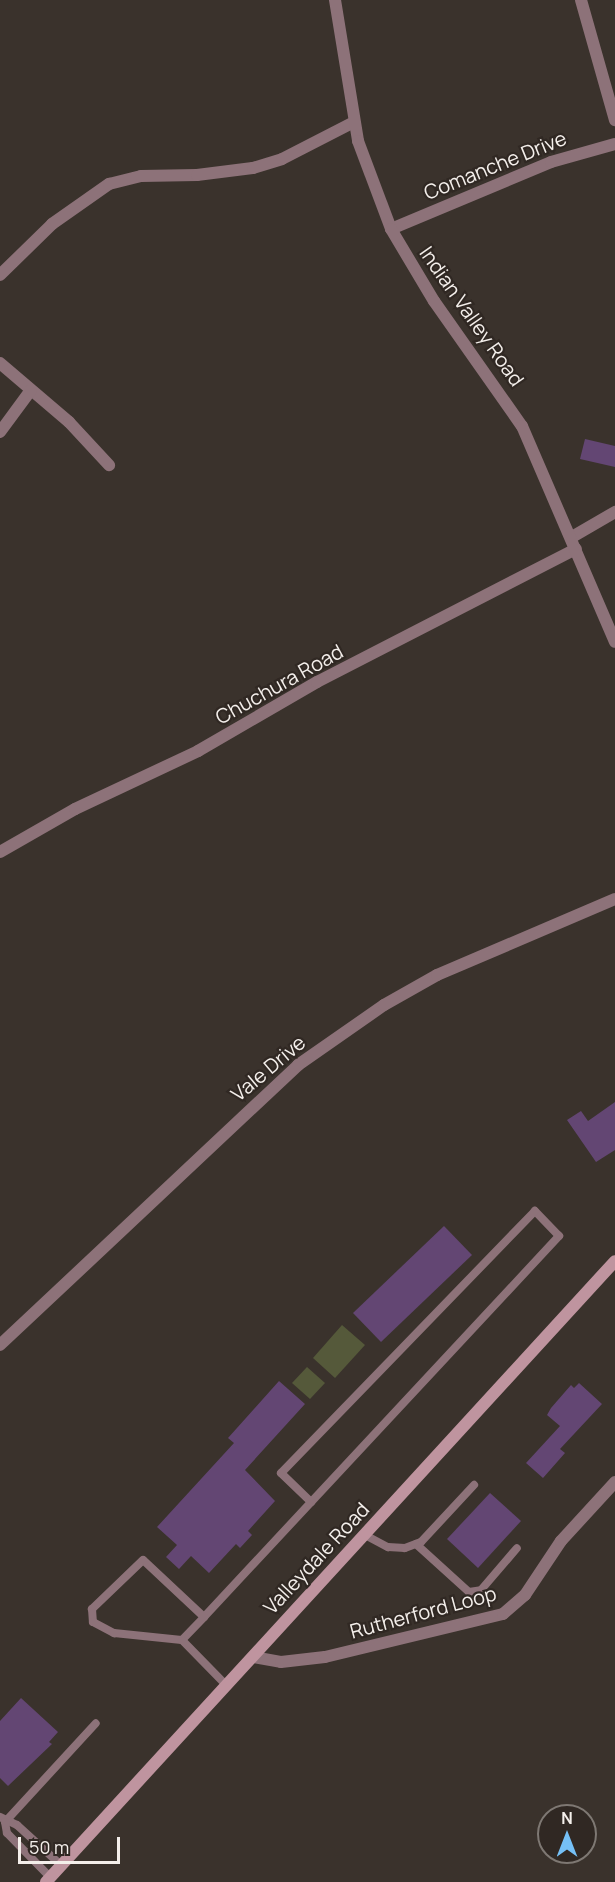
<!DOCTYPE html>
<style>
body{margin:0}
#map{position:relative;width:615px;height:1882px;overflow:hidden;background:#3a322c;font-family:Manrope,sans-serif}
div>[style]{position:absolute}
.green>*{inset:0;background:#55593a}
.building>*{inset:0;background:#634673}
.service>*{height:8px;margin:-4px;padding:0 4px;transform-origin:4px;border-radius:4px;background:#8d7279}
.minor>*{height:12px;margin:-6px;padding:0 6px;transform-origin:6px;border-radius:6px;background:#8d7279}
.tertiary>*{height:12px;margin:-6px;padding:0 6px;transform-origin:6px;border-radius:6px;background:#8d7279}
.secondary>*{height:12px;margin:-6px;padding:0 6px;transform-origin:6px;border-radius:6px;background:#bf949f}
span{translate:-50% -50%;white-space:nowrap;text-align:center;line-height:1.15;-webkit-text-stroke:4.5px #302823;paint-order:stroke}
.street-label{font-size:20px;color:#f4efeb}
.north{position:absolute;left:537px;top:1804px;width:60px;height:60px;box-sizing:border-box;background:#302823;border:2px solid #7e7873;border-radius:50%;rotate:0deg;font-size:16px;font-weight:700;line-height:24px;text-align:center;color:#f4efeb}
.north::after{content:'';display:block;margin:auto;width:21px;height:27px;background:#75c0f6;clip-path:polygon(50% 0,100% 100%,50% 72%,0 100%)}
.scale{position:absolute;left:18px;top:1837px;width:102px;height:27px;box-sizing:border-box;border:3px solid #f4efeb;border-top:0;padding-left:8px;font-size:18px;line-height:21px;white-space:nowrap;color:#f4efeb;-webkit-text-stroke:4px #302823;paint-order:stroke}
</style>
<div id="map">
<div class="green">
<i style="clip-path:polygon(342px 1325px,365px 1345px,335px 1378px,313px 1358px)"></i>
<i style="clip-path:polygon(307px 1367px,325px 1383px,310px 1399px,292px 1383px)"></i>
</div>
<div class="building">
<i style="clip-path:polygon(585px 439px,615px 446px,615px 467px,580px 459px)"></i>
<i style="clip-path:polygon(615px 1102px,615px 1150px,596px 1162px,567px 1120px,581px 1111px,588px 1121px)"></i>
<i style="clip-path:polygon(444px 1226px,472px 1255px,381px 1342px,353px 1313px)"></i>
<i style="clip-path:polygon(279px 1381px,305px 1404px,245px 1470px,275px 1501px,248px 1531px,252px 1535px,240px 1548px,236px 1544px,209px 1573px,191px 1556px,179px 1569px,166px 1557px,177px 1545px,157px 1527px,234px 1443px,228px 1438px)"></i>
<i style="clip-path:polygon(579px 1383px,602px 1404px,560px 1449px,565px 1453px,543px 1478px,526px 1463px,560px 1426px,547px 1415px,551px 1408px,571px 1385px,574px 1388px)"></i>
<i style="clip-path:polygon(490px 1493px,521px 1521px,478px 1568px,447px 1539px)"></i>
<i style="clip-path:polygon(21px 1698px,58px 1732px,49px 1742px,52px 1744px,8px 1786px,0 1778px,0 1721px)"></i>
</div>
<div class="service">
<i style="left:365px;top:1535px;width:26px;rotate:28deg"></i>
<i style="left:388px;top:1547px;width:17px;rotate:3deg"></i>
<i style="left:405px;top:1548px;width:17px;rotate:-21deg"></i>
<i style="left:421px;top:1542px;width:78px;rotate:-47.1deg"></i>
<i style="left:416px;top:1544px;width:72px;rotate:42.2deg"></i>
<i style="left:469px;top:1592px;width:12px;rotate:-9deg"></i>
<i style="left:481px;top:1590px;width:55px;rotate:-49.4deg"></i>
<i style="left:204px;top:1617px;width:521px;rotate:-47.02deg"></i>
<i style="left:559px;top:1236px;width:35px;rotate:-134deg"></i>
<i style="left:535px;top:1211px;width:365px;rotate:134.1deg"></i>
<i style="left:281px;top:1473px;width:42px;rotate:44deg"></i>
<i style="left:182px;top:1640px;width:32px;rotate:-46deg"></i>
<i style="left:204px;top:1617px;width:83px;rotate:-136.9deg"></i>
<i style="left:143px;top:1560px;width:71px;rotate:136.1deg"></i>
<i style="left:92px;top:1609px;width:13px;rotate:86deg"></i>
<i style="left:93px;top:1622px;width:24px;rotate:28deg"></i>
<i style="left:114px;top:1633px;width:68px;rotate:5.9deg"></i>
<i style="left:182px;top:1640px;width:64px;rotate:45.6deg"></i>
<i style="left:0;top:1817px;width:19px;rotate:25deg"></i>
<i style="left:17px;top:1825px;width:59px;rotate:42.3deg"></i>
<i style="left:5px;top:1822px;width:134px;rotate:-47.4deg"></i>
<i style="left:5px;top:1822px;width:11px;rotate:80deg"></i>
<i style="left:7px;top:1833px;width:62px;rotate:45.7deg"></i>
</div>
<div class="minor">
<i style="left:581px;top:0;width:125px;rotate:74.2deg"></i>
<i style="left:391px;top:229px;width:173px;rotate:-22.7deg"></i>
<i style="left:551px;top:162px;width:66px;rotate:-15.7deg"></i>
<i style="left:0;top:275px;width:73px;rotate:-44.4deg"></i>
<i style="left:52px;top:224px;width:70px;rotate:-35.1deg"></i>
<i style="left:109px;top:184px;width:33px;rotate:-14deg"></i>
<i style="left:141px;top:176px;width:56px;rotate:-1deg"></i>
<i style="left:197px;top:175px;width:56px;rotate:-7.1deg"></i>
<i style="left:253px;top:168px;width:30px;rotate:-17deg"></i>
<i style="left:282px;top:159px;width:81px;rotate:-27.2deg"></i>
<i style="left:0;top:363px;width:91px;rotate:40.5deg"></i>
<i style="left:69px;top:422px;width:59px;rotate:47.1deg"></i>
<i style="left:0;top:432px;width:52px;rotate:-53.6deg"></i>
<i style="left:572px;top:537px;width:50px;rotate:-30.2deg"></i>
<i style="left:0;top:852px;width:86px;rotate:-29.8deg"></i>
<i style="left:75px;top:809px;width:136px;rotate:-25.2deg"></i>
<i style="left:198px;top:751px;width:138px;rotate:-30.1deg"></i>
<i style="left:317px;top:682px;width:291px;rotate:-27.2deg"></i>
<i style="left:0;top:1345px;width:409px;rotate:-43.2deg"></i>
<i style="left:298px;top:1065px;width:105px;rotate:-34.9deg"></i>
<i style="left:384px;top:1005px;width:61px;rotate:-29.5deg"></i>
<i style="left:437px;top:975px;width:194px;rotate:-23.1deg"></i>
<i style="left:253px;top:1657px;width:28px;rotate:10deg"></i>
<i style="left:281px;top:1662px;width:44px;rotate:-6.5deg"></i>
<i style="left:325px;top:1657px;width:183px;rotate:-13.6deg"></i>
<i style="left:503px;top:1614px;width:29px;rotate:-41deg"></i>
<i style="left:525px;top:1595px;width:65px;rotate:-56.3deg"></i>
<i style="left:561px;top:1541px;width:80px;rotate:-47.5deg"></i>
</div>
<div class="tertiary">
<i style="left:335px;top:0;width:143px;rotate:80.7deg"></i>
<i style="left:358px;top:141px;width:94px;rotate:69.4deg"></i>
<i style="left:391px;top:229px;width:84px;rotate:59.2deg"></i>
<i style="left:434px;top:301px;width:153px;rotate:54.9deg"></i>
<i style="left:522px;top:426px;width:235px;rotate:66.7deg"></i>
</div>
<div class="secondary">
<i style="left:46px;top:1882px;width:842px;rotate:-47.5deg"></i>
</div>
<div class="street-label">
<span style="left:495px;top:165px;rotate:-22deg">Comanche Drive</span>
<span style="left:472px;top:316px;rotate:55deg">Indian Valley Road</span>
<span style="left:279px;top:684px;rotate:-29deg">Chuchura Road</span>
<span style="left:268px;top:1068px;rotate:-40deg">Vale Drive</span>
<span style="left:316px;top:1558px;rotate:-47deg">Valleydale Road</span>
<span style="left:423px;top:1612px;rotate:-15deg">Rutherford Loop</span>
</div>
<div class="north">N</div>
<div class="scale">50 m</div>
</div>
